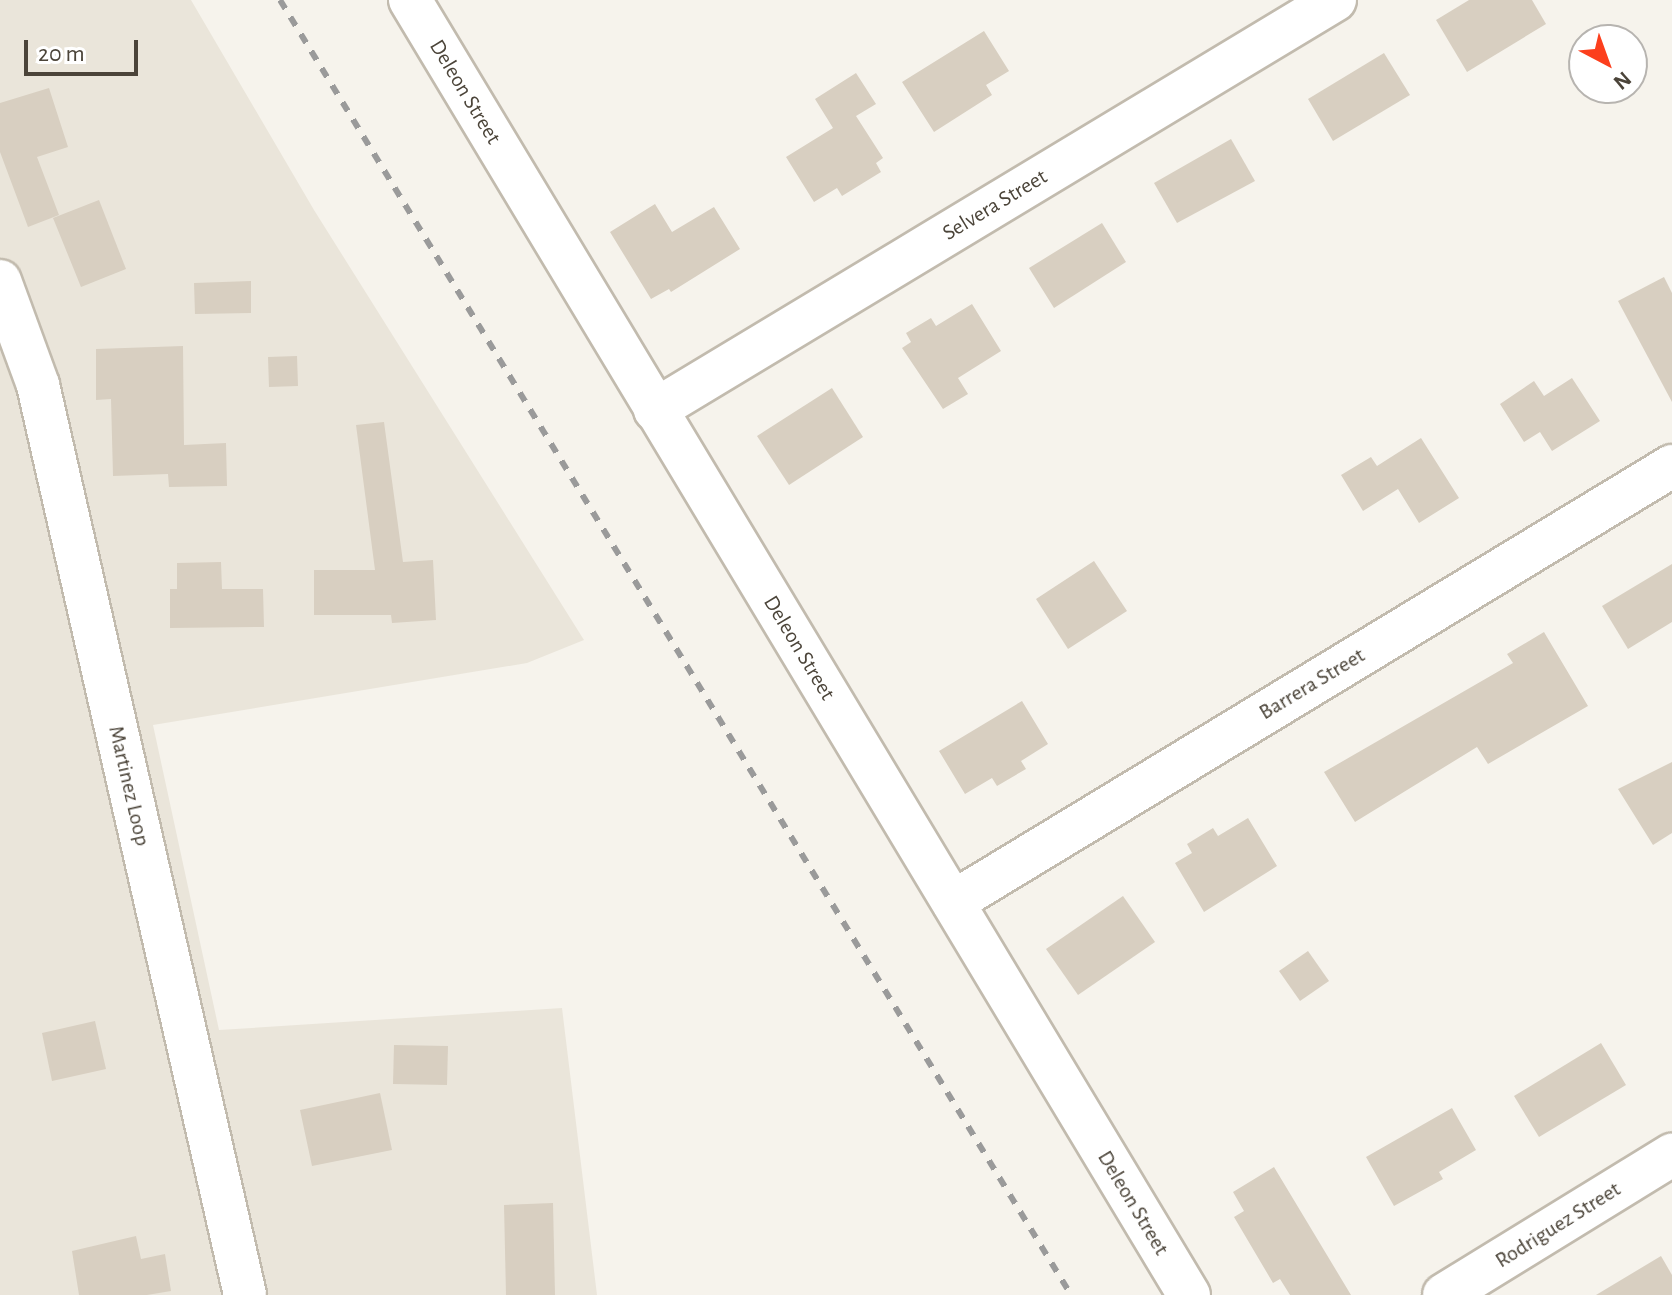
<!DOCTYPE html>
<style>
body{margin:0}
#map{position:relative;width:1672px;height:1295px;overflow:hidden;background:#f6f3ec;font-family:"Alegreya Sans",sans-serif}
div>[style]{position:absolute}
.residential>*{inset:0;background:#eae5da}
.building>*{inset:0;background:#d8cfc1}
.roads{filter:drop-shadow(2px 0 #c2bbae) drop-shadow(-2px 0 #c2bbae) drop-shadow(0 2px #c2bbae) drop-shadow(0 -2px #c2bbae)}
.minor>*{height:42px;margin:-21px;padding:0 21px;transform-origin:21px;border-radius:21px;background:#fff}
.rail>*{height:6px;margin-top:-3px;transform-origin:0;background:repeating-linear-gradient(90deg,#9a9a9a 0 10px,transparent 0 20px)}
span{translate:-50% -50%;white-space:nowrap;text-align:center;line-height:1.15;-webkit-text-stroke:6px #fff;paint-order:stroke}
.street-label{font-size:22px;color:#4b4439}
.north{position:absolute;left:1568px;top:24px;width:80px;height:80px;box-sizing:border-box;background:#fff;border:2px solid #b7b4b0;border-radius:50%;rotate:139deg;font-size:22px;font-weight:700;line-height:32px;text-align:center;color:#4b4439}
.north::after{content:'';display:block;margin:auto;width:28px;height:36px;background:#fc3f1d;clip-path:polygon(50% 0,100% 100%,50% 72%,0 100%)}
.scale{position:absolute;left:24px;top:40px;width:114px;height:36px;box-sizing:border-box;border:4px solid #4b4439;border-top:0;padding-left:10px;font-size:24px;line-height:28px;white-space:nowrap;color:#4b4439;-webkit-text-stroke:6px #fff;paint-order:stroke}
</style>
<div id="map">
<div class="residential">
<i style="clip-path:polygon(0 0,191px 0,314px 210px,584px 640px,527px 663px,153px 725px,219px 1030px,562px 1008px,597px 1295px,0 1295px)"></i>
</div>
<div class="building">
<i style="clip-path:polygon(1469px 0,1532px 0,1546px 24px,1467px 72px,1436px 20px)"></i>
<i style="clip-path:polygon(984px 31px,1009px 71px,986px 85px,992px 95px,934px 132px,902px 82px)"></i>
<i style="clip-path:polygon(1384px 53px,1410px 95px,1333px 141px,1308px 99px)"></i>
<i style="clip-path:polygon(856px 73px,876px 104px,856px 116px,883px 158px,876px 163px,881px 172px,842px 196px,837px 188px,814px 202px,786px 157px,833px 128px,815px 99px)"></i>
<i style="clip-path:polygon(49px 88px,68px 147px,37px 157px,59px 215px,28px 227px,0 152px,0 103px)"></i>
<i style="clip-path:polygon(1231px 139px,1255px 181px,1177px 223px,1154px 183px)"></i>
<i style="clip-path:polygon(99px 200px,126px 269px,81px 287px,53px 218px)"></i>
<i style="clip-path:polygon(655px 204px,672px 232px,714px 207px,740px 249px,671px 292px,669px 289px,651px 299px,610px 232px)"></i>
<i style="clip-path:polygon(1102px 223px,1126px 262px,1054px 308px,1029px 268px)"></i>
<i style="clip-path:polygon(1664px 277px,1672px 293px,1672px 402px,1618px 301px)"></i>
<i style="clip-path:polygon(251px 281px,251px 313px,195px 314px,194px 283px)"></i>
<i style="clip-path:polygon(972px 304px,1001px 351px,958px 378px,968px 394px,943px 409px,902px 348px,911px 342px,906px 333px,931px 318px,936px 326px)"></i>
<i style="clip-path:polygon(183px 346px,184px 445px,226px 443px,227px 486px,169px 487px,168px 474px,113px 476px,111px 399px,96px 400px,96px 349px)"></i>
<i style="clip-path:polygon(297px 356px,298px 386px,269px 387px,268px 357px)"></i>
<i style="clip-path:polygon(1572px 378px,1600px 421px,1552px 451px,1540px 432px,1524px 442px,1500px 404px,1534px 381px,1544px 396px)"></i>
<i style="clip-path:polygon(832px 388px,863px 437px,789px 485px,757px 436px)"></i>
<i style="clip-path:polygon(384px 422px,403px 562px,433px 560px,436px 620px,392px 623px,391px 615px,314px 615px,314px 570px,375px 570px,356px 425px)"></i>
<i style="clip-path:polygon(1421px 438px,1459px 498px,1419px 523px,1398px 489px,1363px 511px,1341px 475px,1371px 457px,1377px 466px)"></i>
<i style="clip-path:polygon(1094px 561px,1127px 611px,1068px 649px,1036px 599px)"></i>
<i style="clip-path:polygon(221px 562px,222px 589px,263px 589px,264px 627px,170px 628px,170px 589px,177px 589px,177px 563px)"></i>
<i style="clip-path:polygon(1672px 564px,1672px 622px,1628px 649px,1602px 606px)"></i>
<i style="clip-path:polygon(1544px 632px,1588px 706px,1488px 764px,1477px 747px,1355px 822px,1324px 772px,1513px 663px,1507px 654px)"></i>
<i style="clip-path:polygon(1022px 701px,1048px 744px,1021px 761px,1026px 769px,997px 786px,992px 778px,965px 794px,939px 751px)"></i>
<i style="clip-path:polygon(1672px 762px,1672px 833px,1653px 845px,1618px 789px)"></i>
<i style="clip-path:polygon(1248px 818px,1277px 866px,1204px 912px,1175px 863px,1192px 853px,1187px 844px,1213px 828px,1218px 836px)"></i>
<i style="clip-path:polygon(1123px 896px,1155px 942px,1078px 995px,1046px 949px)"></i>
<i style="clip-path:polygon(1308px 951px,1329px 981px,1300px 1001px,1279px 971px)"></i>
<i style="clip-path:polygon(95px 1021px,106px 1069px,52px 1081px,42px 1033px)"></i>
<i style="clip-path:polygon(1601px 1043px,1626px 1085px,1539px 1137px,1514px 1096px)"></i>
<i style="clip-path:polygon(394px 1045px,448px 1046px,447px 1085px,393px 1084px)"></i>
<i style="clip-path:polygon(380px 1093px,392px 1150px,312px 1166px,300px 1110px)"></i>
<i style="clip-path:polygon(1452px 1108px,1476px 1150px,1439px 1172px,1443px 1179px,1394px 1206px,1366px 1157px)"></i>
<i style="clip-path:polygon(1274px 1167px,1351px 1295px,1290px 1295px,1280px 1279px,1273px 1283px,1234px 1217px,1244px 1211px,1233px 1192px)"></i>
<i style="clip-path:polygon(553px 1203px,555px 1295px,506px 1295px,504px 1205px)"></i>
<i style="clip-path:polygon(136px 1236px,141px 1259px,165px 1254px,171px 1291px,147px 1295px,79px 1295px,72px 1251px)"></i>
<i style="clip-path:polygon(1661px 1256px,1672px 1275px,1672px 1295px,1596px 1295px)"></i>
</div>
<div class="roads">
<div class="minor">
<i style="left:410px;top:0;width:1511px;rotate:58.97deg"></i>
<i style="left:0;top:281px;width:111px;rotate:69.9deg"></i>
<i style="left:38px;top:385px;width:933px;rotate:77.18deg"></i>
<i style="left:655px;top:410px;width:794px;rotate:-31.09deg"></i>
<i style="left:953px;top:902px;width:841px;rotate:-31.23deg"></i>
<i style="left:1444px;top:1295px;width:268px;rotate:-31.6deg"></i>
</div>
</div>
<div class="rail">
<i style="left:280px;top:0;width:1517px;rotate:58.58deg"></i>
</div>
<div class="street-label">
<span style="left:465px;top:92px;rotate:59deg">Deleon Street</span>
<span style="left:995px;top:205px;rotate:-31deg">Selvera Street</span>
<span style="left:799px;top:648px;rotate:59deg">Deleon Street</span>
<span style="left:1312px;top:684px;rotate:-31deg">Barrera Street</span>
<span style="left:129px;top:786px;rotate:77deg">Martinez Loop</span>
<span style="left:1133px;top:1203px;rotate:59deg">Deleon Street</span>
<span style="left:1558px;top:1225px;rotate:-32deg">Rodriguez Street</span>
</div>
<div class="north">N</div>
<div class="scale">20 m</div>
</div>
